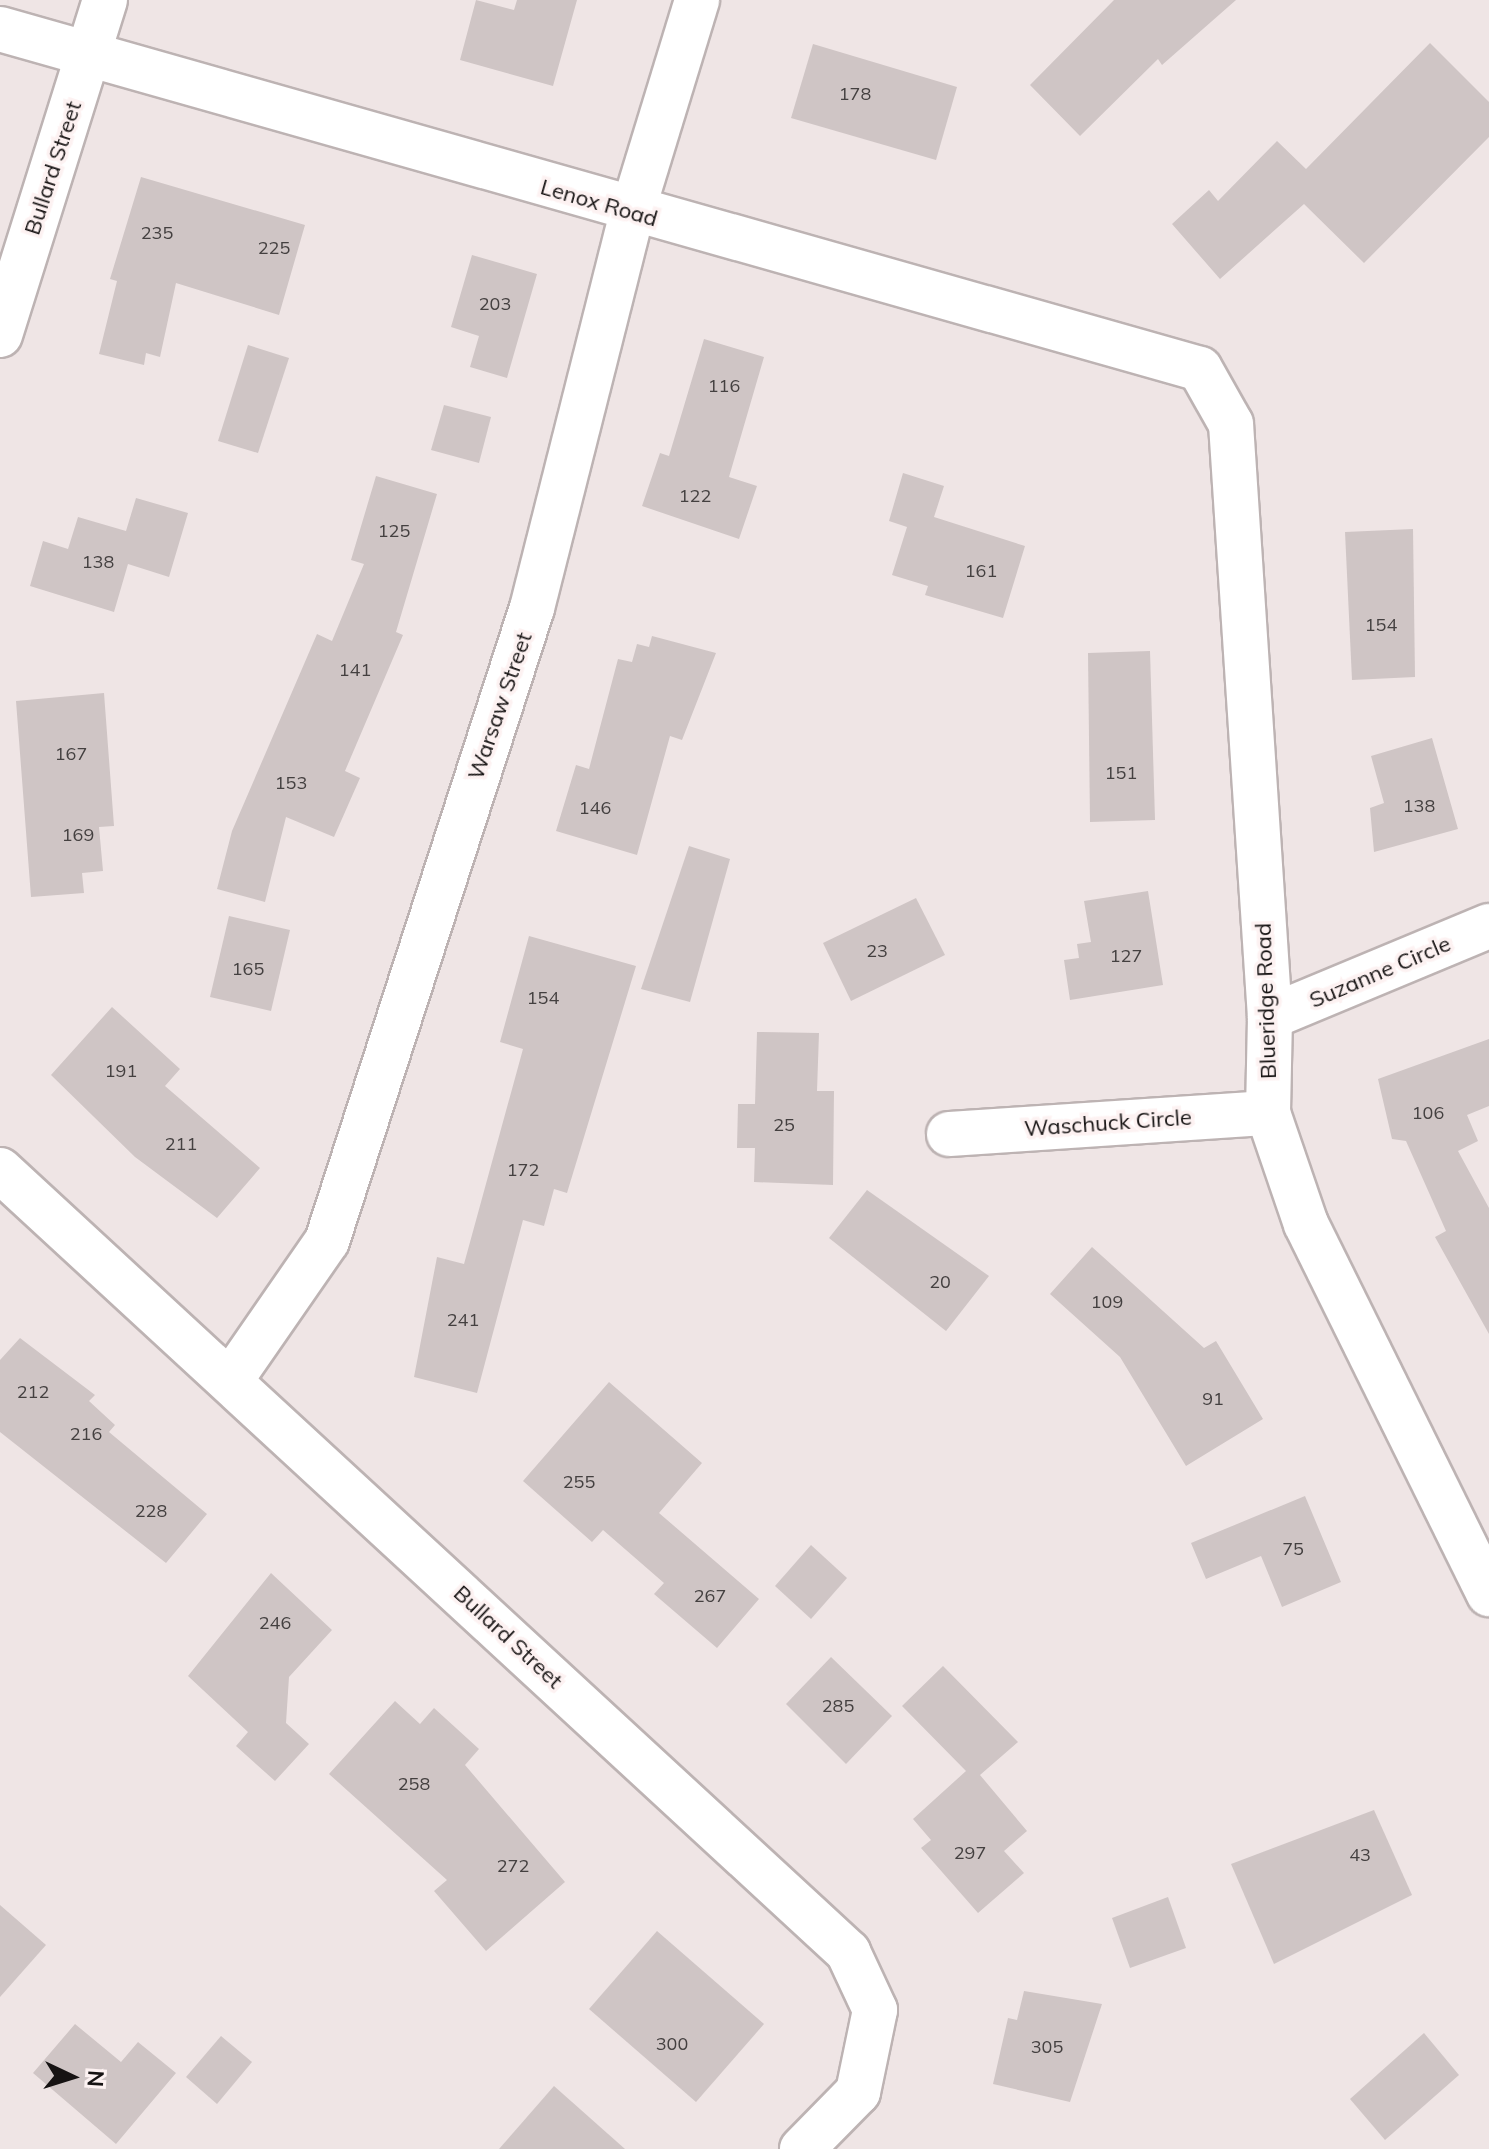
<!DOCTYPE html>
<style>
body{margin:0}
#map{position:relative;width:1489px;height:2149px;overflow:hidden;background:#efe5e5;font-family:Mulish,sans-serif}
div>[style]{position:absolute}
.building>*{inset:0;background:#cfc5c5}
.roads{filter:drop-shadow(2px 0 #bdb3b3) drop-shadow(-2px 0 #bdb3b3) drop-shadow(0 2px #bdb3b3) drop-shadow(0 -2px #bdb3b3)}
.minor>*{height:44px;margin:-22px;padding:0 22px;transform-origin:22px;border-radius:22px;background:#fff}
span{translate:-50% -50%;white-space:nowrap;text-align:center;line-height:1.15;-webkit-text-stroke:7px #fdf2f2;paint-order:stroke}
.number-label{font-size:18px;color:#444040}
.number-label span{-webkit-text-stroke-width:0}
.street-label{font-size:22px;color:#161313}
.north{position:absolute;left:32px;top:2037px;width:80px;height:80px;-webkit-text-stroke:6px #fdf2f2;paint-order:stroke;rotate:94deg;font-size:22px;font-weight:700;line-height:32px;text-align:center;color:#161313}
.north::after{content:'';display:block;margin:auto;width:28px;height:36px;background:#161313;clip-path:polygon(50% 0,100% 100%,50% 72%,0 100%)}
</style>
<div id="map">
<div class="building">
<i style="clip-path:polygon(476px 0,514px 10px,517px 0,577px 0,553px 86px,460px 60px)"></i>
<i style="clip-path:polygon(1114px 0,1236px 0,1162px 65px,1158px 59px,1080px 136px,1030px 85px)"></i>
<i style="clip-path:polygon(1430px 43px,1489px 102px,1489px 137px,1364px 263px,1304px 204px,1220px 279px,1172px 224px,1209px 190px,1218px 201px,1277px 141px,1306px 169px)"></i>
<i style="clip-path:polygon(813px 44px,957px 87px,936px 160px,791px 118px)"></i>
<i style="clip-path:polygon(141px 177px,305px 225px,279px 315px,176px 283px,160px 357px,146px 353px,144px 365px,99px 354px,117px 281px,110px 279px)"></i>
<i style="clip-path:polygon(472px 255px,537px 274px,507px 378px,470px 367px,479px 336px,451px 327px)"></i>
<i style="clip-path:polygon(704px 339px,764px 357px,729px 477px,757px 486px,739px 539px,642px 506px,660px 453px,669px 456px)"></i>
<i style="clip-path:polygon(248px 345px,289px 358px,258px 453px,218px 441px)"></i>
<i style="clip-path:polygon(444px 405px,491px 417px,479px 463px,431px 450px)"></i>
<i style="clip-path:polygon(903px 473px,944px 486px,934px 517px,1025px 546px,1003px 618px,925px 595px,928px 586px,892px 575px,907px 527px,889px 521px)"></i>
<i style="clip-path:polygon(376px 476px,437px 494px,396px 632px,403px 635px,345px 771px,360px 778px,334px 837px,286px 817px,265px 902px,217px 889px,232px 831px,317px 634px,332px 641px,364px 564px,351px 560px)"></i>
<i style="clip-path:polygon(136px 498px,188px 513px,169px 577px,128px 564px,114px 612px,30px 586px,43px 541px,68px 549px,78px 517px,126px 531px)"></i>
<i style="clip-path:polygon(1413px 529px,1415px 677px,1352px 680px,1345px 532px)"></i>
<i style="clip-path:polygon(652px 636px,716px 653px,682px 740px,670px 736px,637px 855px,556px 831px,576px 765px,589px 769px,618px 659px,632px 662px,637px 644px,649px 647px)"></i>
<i style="clip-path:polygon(1150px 651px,1155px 820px,1090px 822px,1088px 653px)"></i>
<i style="clip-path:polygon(104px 693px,114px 826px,99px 827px,103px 871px,82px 873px,84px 893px,31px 897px,16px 701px)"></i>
<i style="clip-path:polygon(1432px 738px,1458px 829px,1374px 852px,1370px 808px,1384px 803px,1371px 756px)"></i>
<i style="clip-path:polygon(689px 846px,730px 859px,690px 1002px,641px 989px)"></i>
<i style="clip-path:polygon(1148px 891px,1163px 985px,1070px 1000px,1064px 960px,1079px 958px,1077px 944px,1091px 942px,1084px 901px)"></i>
<i style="clip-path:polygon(916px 898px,945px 955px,851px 1001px,823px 943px)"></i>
<i style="clip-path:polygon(229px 916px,290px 930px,271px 1011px,210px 997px)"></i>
<i style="clip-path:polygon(529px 936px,636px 966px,567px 1193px,554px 1189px,544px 1226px,523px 1220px,477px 1393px,414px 1377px,437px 1257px,464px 1264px,523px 1049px,500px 1042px)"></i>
<i style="clip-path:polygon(112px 1007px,180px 1069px,165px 1086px,260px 1168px,217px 1218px,135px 1157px,51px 1075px)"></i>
<i style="clip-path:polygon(757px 1032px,819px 1033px,817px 1091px,834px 1091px,833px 1185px,754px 1182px,755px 1148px,737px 1148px,738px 1104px,755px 1104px)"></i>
<i style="clip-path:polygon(1489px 1039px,1489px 1106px,1467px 1115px,1478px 1141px,1458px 1151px,1489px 1208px,1489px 1334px,1435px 1237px,1446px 1231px,1406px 1141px,1392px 1139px,1378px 1079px)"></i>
<i style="clip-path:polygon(867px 1190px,989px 1276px,946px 1331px,829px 1238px)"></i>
<i style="clip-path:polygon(1092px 1247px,1204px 1348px,1216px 1341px,1263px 1419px,1186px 1466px,1120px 1357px,1050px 1294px)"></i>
<i style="clip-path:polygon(20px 1338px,95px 1395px,89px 1401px,115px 1425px,109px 1432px,207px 1514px,166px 1563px,0 1432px,0 1360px)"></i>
<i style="clip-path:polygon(609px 1382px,702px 1463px,659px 1513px,759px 1599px,717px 1648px,654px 1594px,664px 1583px,603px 1530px,592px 1542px,523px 1481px)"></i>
<i style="clip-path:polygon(1305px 1496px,1341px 1582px,1282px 1607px,1261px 1556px,1206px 1579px,1191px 1543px)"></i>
<i style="clip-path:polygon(811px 1545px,847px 1578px,811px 1619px,775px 1586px)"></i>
<i style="clip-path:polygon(271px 1573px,332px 1630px,289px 1677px,286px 1723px,309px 1744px,275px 1781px,236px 1746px,248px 1732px,188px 1676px)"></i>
<i style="clip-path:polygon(831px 1657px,892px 1716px,846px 1764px,786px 1704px)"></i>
<i style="clip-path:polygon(943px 1666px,1018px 1742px,980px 1775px,1027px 1831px,1004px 1851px,1024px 1873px,978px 1913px,921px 1848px,931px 1840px,913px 1819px,966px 1771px,902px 1706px)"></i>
<i style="clip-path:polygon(395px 1701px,420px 1724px,434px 1708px,479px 1749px,465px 1765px,565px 1882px,486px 1951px,434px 1891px,447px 1880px,329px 1774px)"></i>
<i style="clip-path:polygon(1374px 1810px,1412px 1895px,1274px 1964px,1231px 1864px)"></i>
<i style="clip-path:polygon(1168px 1897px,1186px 1948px,1130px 1968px,1112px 1918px)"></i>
<i style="clip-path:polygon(0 1905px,46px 1945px,0 1997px)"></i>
<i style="clip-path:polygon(657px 1931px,764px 2024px,696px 2102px,589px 2009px)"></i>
<i style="clip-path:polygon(1024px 1991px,1102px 2004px,1070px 2102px,993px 2084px,1008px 2018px,1017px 2020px)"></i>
<i style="clip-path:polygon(75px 2024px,121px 2062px,138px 2042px,176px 2073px,116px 2144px,33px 2073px)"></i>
<i style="clip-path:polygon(1424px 2033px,1459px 2075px,1385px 2140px,1350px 2099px)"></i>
<i style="clip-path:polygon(221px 2036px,252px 2062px,217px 2104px,186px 2077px)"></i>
<i style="clip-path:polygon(554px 2086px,625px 2149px,499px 2149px)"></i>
</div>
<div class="roads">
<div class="minor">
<i style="left:0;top:29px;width:1247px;rotate:15.82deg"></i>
<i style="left:1200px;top:369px;width:63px;rotate:60.6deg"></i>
<i style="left:1231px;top:424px;width:594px;rotate:86.24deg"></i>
<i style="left:1270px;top:1017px;width:96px;rotate:91.2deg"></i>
<i style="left:1268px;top:1113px;width:117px;rotate:71.1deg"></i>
<i style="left:1306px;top:1224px;width:413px;rotate:63.7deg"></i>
<i style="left:0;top:335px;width:351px;rotate:-72.6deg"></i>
<i style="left:1270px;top:1017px;width:237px;rotate:-22.6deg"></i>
<i style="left:949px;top:1134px;width:320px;rotate:-3.8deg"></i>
<i style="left:0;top:1170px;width:1154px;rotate:42.68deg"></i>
<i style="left:848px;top:1952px;width:64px;rotate:65deg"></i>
<i style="left:875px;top:2010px;width:84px;rotate:101.7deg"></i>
<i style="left:858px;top:2092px;width:80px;rotate:134.5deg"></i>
<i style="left:230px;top:1381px;width:170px;rotate:-55.3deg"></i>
<i style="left:327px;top:1241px;width:665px;rotate:-72.06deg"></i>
<i style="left:532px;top:608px;width:407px;rotate:-75.8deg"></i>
<i style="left:632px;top:213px;width:223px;rotate:-73deg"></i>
</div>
</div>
<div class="number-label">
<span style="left:855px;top:94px">178</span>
<span style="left:157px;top:233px">235</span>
<span style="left:274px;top:248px">225</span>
<span style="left:495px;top:304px">203</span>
<span style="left:724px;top:386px">116</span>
<span style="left:695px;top:496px">122</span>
<span style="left:394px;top:531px">125</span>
<span style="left:98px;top:562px">138</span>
<span style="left:981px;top:571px">161</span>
<span style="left:1381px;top:625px">154</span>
<span style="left:355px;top:670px">141</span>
<span style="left:71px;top:754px">167</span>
<span style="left:1121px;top:773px">151</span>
<span style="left:291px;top:783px">153</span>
<span style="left:1419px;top:806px">138</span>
<span style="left:595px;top:808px">146</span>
<span style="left:78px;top:835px">169</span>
<span style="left:877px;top:951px">23</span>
<span style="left:1126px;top:956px">127</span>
<span style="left:248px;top:969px">165</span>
<span style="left:543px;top:998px">154</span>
<span style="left:121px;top:1071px">191</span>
<span style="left:1428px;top:1113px">106</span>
<span style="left:784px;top:1125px">25</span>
<span style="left:181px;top:1144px">211</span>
<span style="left:523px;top:1170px">172</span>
<span style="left:940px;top:1282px">20</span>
<span style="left:1107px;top:1302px">109</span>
<span style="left:463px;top:1320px">241</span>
<span style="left:33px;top:1392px">212</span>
<span style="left:1213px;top:1399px">91</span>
<span style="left:86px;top:1434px">216</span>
<span style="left:579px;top:1482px">255</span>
<span style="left:151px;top:1511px">228</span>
<span style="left:1293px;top:1549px">75</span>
<span style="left:710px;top:1596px">267</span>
<span style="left:275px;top:1623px">246</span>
<span style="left:838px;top:1706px">285</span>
<span style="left:414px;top:1784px">258</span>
<span style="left:970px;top:1853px">297</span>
<span style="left:1360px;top:1855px">43</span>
<span style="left:513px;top:1866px">272</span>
<span style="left:672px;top:2044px">300</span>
<span style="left:1047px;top:2047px">305</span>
</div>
<div class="street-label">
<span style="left:53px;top:168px;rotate:-72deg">Bullard Street</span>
<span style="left:599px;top:203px;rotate:16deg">Lenox Road</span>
<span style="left:500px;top:706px;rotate:-71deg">Warsaw Street</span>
<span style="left:1380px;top:972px;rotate:-23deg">Suzanne Circle</span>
<span style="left:1266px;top:1001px;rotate:-92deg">Blueridge Road</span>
<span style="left:1108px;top:1123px;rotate:-4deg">Waschuck Circle</span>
<span style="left:508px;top:1637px;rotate:43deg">Bullard Street</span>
</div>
<div class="north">N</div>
</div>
